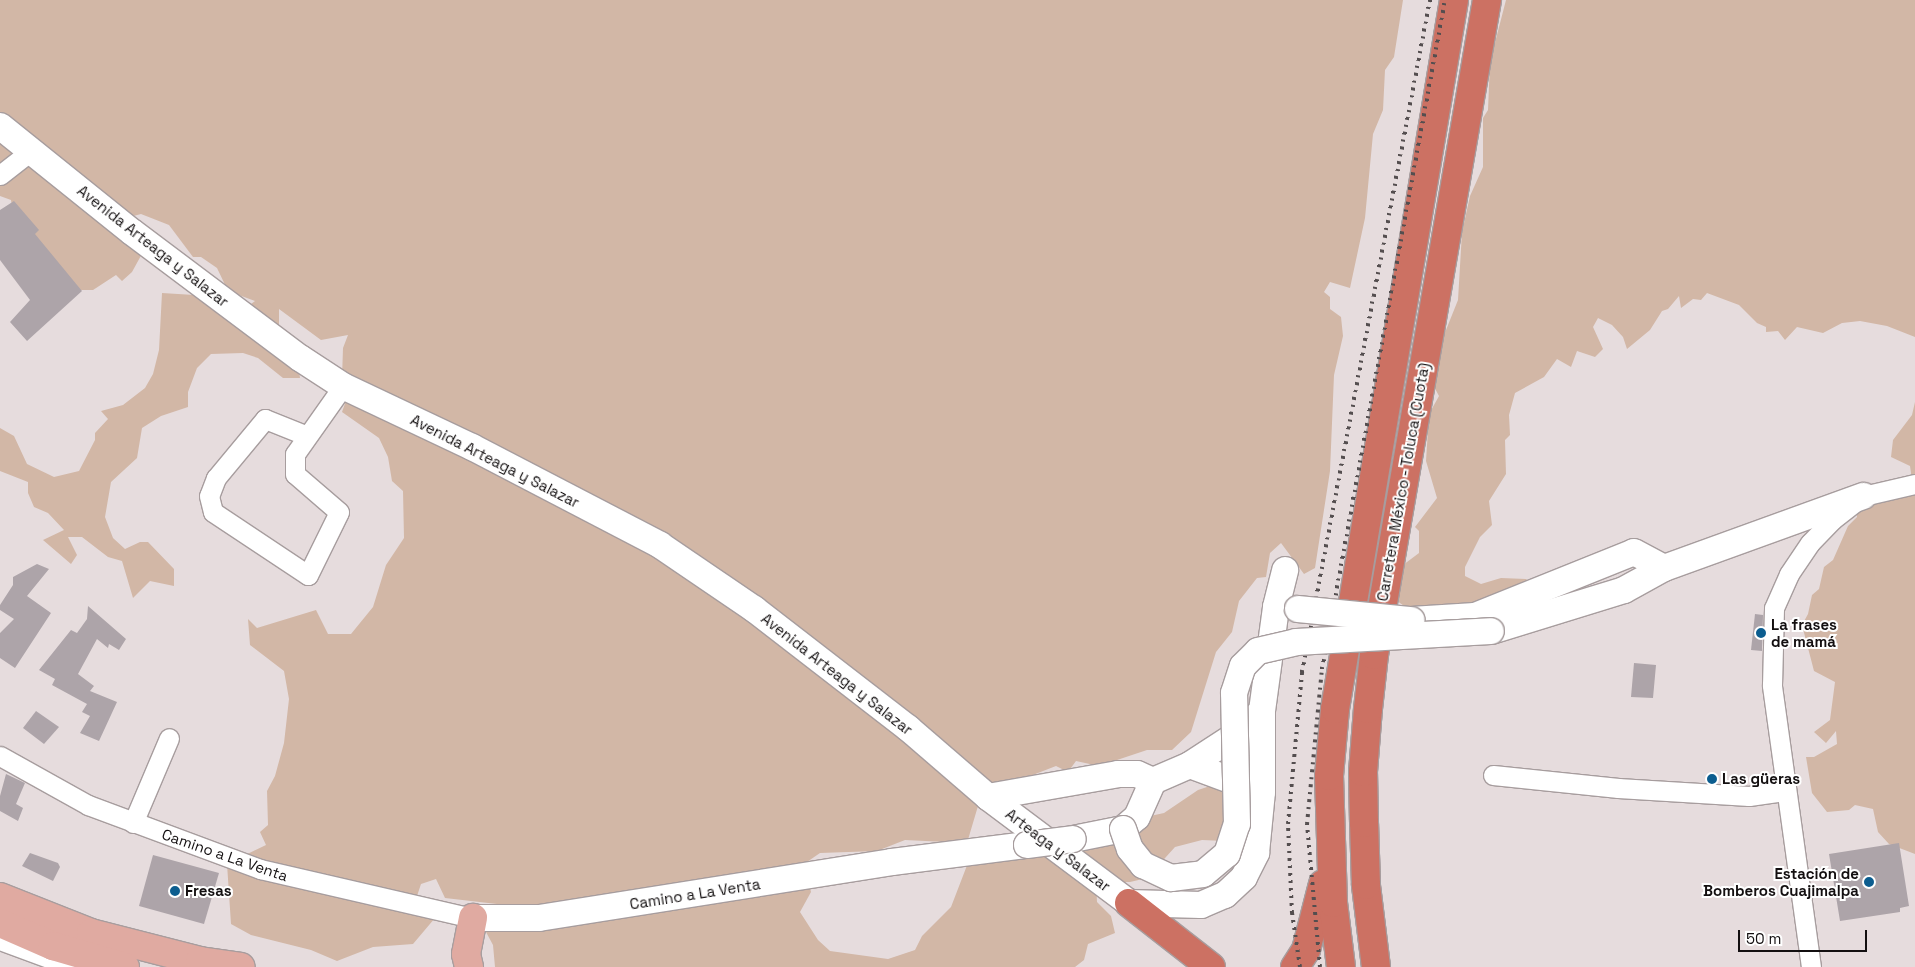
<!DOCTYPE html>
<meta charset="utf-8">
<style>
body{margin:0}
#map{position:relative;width:1915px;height:967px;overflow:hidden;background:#e6dcdd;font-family:"Space Grotesk",sans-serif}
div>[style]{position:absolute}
.green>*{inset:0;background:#d2b7a6}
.building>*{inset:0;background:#ada4a9}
.roads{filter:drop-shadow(1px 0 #a79d9e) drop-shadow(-1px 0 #a79d9e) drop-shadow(0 1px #a79d9e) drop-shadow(0 -1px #a79d9e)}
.street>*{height:19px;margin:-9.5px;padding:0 9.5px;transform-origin:9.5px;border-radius:9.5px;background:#fff}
.secondary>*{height:26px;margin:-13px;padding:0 13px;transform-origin:13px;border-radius:13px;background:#fff}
.primary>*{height:28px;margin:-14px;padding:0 14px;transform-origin:14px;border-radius:14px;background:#e0aaa1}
.highway>*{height:28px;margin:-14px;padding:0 14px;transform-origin:14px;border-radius:14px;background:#cc7163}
.rail>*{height:4px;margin-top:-2px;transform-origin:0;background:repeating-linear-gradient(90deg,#544e4f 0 2.5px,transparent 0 7.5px)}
.bridges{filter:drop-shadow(1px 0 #a79d9e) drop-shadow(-1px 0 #a79d9e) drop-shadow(0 1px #a79d9e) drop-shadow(0 -1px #a79d9e)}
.secondary-bridge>*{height:26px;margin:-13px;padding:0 13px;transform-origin:13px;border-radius:13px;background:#fff}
.dots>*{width:14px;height:14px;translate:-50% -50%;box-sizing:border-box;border:2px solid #fff;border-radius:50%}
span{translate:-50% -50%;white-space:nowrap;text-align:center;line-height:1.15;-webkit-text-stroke:4px #fff;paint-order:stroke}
.street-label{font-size:15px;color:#130f10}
.poi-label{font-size:15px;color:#130f10;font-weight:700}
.left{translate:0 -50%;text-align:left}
.right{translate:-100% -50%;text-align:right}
.scale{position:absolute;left:1738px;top:930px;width:129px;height:22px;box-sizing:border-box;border:2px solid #130f10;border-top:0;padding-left:6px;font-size:15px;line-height:18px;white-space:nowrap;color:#130f10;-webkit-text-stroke:4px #fff;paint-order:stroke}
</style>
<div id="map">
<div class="green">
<i style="clip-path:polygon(0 0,1403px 0,1394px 57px,1385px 70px,1383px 110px,1373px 134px,1365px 218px,1350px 288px,1330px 282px,1324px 292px,1330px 297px,1330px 309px,1341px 317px,1343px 336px,1334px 375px,1330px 471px,1315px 568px,1304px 574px,1281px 543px,1270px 553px,1266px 577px,1257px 578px,1239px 601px,1232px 632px,1216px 652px,1191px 732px,1172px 750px,1147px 750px,1099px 766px,1076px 761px,1068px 772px,1056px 766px,1025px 778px,974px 802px,978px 806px,967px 843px,905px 840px,877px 851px,820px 853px,804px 864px,811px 892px,800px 912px,818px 940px,830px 951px,888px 959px,915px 950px,922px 936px,951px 907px,971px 855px,1164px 813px,1198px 790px,1210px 786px,1225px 787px,1225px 841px,1202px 840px,1175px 847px,1147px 878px,1130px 882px,1096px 882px,1097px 902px,1111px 916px,1115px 933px,1088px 944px,1084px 960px,1075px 967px,495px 967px,493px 945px,486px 932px,497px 917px,497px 904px,445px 898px,436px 879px,421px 884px,416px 899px,435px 918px,413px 944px,373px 947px,337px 961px,311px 950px,251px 935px,231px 924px,227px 864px,266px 845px,260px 832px,268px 825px,267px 791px,275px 776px,284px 743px,289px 699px,284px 671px,250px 645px,248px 619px,257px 628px,316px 610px,328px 634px,351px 634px,373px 607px,386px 565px,404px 538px,403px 491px,392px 481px,388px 457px,379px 438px,342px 412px,347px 398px,362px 379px,342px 378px,343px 348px,348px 335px,321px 340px,279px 309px,279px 340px,296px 348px,300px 378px,283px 378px,258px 358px,243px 353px,211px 354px,197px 368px,188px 392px,188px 407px,161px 416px,142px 428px,137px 458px,111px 482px,105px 517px,113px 538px,125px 549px,140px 542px,148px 542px,174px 569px,174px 586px,150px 581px,133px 598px,122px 561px,108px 557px,82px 537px,68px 537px,77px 555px,71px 564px,43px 540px,64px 530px,48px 513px,34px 507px,28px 493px,28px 482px,0 471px,0 428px,14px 436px,27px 464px,54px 477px,79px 471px,95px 440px,95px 433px,108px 419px,101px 411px,123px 405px,145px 388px,153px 374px,159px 350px,162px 293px,194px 295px,209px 303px,247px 307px,255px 301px,228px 291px,217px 268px,201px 257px,193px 257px,169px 225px,141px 214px,126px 218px,143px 252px,132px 272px,122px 281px,116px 275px,93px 290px,68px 290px,17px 239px,11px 200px,0 196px)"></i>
<i style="clip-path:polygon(1506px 0,1915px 0,1915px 337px,1887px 326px,1860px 321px,1842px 323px,1823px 333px,1797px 327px,1785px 340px,1778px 331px,1766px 332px,1766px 327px,1757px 323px,1739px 305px,1707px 293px,1701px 300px,1693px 299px,1681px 308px,1679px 296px,1668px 309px,1662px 311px,1650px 330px,1627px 349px,1623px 337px,1612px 325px,1598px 318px,1593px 327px,1603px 349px,1595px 357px,1577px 351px,1571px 367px,1557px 359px,1544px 377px,1515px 393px,1509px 415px,1510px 435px,1505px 440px,1506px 474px,1489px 501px,1492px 525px,1480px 537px,1465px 567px,1465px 576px,1481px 584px,1501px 578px,1526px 579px,1538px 589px,1492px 605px,1407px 608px,1393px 598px,1403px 565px,1419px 553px,1419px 531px,1415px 527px,1437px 498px,1426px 461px,1429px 414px,1439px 396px,1432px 383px,1434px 347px,1446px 330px,1458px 300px,1462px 232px,1470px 196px,1483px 167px,1483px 118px,1488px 110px,1490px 62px)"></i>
<i style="clip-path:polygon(1915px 402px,1915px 854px,1889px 844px,1878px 832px,1873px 809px,1855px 805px,1849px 810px,1827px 812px,1812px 793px,1806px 757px,1814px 757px,1837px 744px,1836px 731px,1826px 743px,1814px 732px,1830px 720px,1835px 682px,1814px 671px,1802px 625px,1808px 614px,1812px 595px,1819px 589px,1824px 567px,1833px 560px,1848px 526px,1857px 517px,1856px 505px,1912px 480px,1910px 466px,1891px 457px,1893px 440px,1912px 415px)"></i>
</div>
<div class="building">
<i style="clip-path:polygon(14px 201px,39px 230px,35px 234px,82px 291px,27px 341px,10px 322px,30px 300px,0 260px,0 210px)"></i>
<i style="clip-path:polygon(37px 564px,49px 569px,27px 596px,51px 613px,15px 668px,0 658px,0 633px,14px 619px,0 610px,0 605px,13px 585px,13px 577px)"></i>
<i style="clip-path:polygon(88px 606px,126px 639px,119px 650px,109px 644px,108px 648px,97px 639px,78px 674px,94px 686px,90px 691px,117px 702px,99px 741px,80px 733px,90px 716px,82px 712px,87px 704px,52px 685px,55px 679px,39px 670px,71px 630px,77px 633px,87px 619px)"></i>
<i style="clip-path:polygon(1755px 614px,1763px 615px,1762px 651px,1751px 650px)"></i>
<i style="clip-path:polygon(1634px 663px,1656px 665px,1653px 698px,1631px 697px)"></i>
<i style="clip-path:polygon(36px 711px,59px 727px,44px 744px,23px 728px)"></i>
<i style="clip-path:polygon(6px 774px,25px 783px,16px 804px,23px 808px,18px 821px,0 811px,0 796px)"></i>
<i style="clip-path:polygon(1899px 843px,1909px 906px,1900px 908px,1900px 912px,1840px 921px,1829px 854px)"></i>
<i style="clip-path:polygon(30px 853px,58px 863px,60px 867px,53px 881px,22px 866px)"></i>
<i style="clip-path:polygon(153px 855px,219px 873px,204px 924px,139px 906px)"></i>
</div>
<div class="roads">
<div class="street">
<i style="left:0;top:175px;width:39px;rotate:-38deg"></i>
<i style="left:305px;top:435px;width:43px;rotate:-158.2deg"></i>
<i style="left:265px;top:419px;width:77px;rotate:129.7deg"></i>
<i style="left:216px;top:478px;width:19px;rotate:111deg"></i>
<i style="left:209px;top:496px;width:16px;rotate:76deg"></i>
<i style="left:213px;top:512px;width:114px;rotate:33.6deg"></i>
<i style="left:308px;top:575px;width:70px;rotate:-63.8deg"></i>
<i style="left:339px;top:512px;width:58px;rotate:-139.2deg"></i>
<i style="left:295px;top:474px;width:20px;rotate:-90deg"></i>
<i style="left:295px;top:454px;width:83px;rotate:-54.8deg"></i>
<i style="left:0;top:756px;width:101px;rotate:29.1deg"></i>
<i style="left:88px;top:805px;width:184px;rotate:20.4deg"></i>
<i style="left:260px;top:869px;width:219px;rotate:13deg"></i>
<i style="left:1493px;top:775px;width:126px;rotate:5.9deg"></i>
<i style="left:1618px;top:788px;width:131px;rotate:3.5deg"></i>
<i style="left:1749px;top:796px;width:37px;rotate:-8deg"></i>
<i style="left:133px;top:823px;width:92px;rotate:-67deg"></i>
<i style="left:0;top:940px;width:78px;rotate:20.3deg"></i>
<i style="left:1811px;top:967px;width:285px;rotate:-97.9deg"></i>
<i style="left:1772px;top:685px;width:77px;rotate:-88.5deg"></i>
<i style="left:1774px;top:608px;width:37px;rotate:-66deg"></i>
<i style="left:1789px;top:574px;width:37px;rotate:-56deg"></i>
<i style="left:1810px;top:543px;width:32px;rotate:-46deg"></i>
<i style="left:1832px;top:520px;width:39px;rotate:-38deg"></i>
<i style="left:1863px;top:496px;width:53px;rotate:-13deg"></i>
</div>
<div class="secondary">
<i style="left:0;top:126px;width:169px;rotate:38.8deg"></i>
<i style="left:132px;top:232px;width:210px;rotate:36.9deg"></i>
<i style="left:300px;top:358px;width:51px;rotate:33.1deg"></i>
<i style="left:343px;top:386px;width:143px;rotate:25.3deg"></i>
<i style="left:472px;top:447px;width:212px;rotate:27.5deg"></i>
<i style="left:660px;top:545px;width:114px;rotate:34.2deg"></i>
<i style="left:754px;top:609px;width:195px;rotate:37.7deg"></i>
<i style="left:908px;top:728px;width:106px;rotate:40.8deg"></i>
<i style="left:988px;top:797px;width:176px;rotate:36.9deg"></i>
<i style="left:1129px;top:903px;width:72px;rotate:1.6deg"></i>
<i style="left:1201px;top:905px;width:26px;rotate:-23deg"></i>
<i style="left:1225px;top:895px;width:26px;rotate:-43deg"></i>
<i style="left:1244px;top:877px;width:27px;rotate:-63deg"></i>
<i style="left:1256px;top:853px;width:61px;rotate:-84.4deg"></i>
<i style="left:1262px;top:792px;width:81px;rotate:-90deg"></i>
<i style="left:1411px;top:620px;width:64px;rotate:-3.6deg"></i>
<i style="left:1475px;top:616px;width:171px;rotate:-21.9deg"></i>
<i style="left:1634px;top:552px;width:34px;rotate:28deg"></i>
<i style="left:1491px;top:631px;width:139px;rotate:-17.1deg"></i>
<i style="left:1624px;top:590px;width:46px;rotate:-28.8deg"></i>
<i style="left:1664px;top:568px;width:212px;rotate:-19.9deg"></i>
<i style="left:1190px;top:765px;width:69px;rotate:20.3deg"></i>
<i style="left:988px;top:797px;width:132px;rotate:-10deg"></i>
<i style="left:1118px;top:774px;width:19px"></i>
<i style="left:1137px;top:774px;width:17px;rotate:24deg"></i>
<i style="left:1073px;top:839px;width:51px;rotate:-11.3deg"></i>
<i style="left:1123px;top:829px;width:18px;rotate:-41deg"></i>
<i style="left:1137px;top:817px;width:39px;rotate:-66deg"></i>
<i style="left:1153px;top:781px;width:40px;rotate:-23.4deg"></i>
<i style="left:1190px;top:765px;width:62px;rotate:-33.2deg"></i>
<i style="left:1242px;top:731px;width:28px;rotate:-45deg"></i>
<i style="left:1262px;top:711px;width:105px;rotate:-82.3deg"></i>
<i style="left:1276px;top:607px;width:38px;rotate:-76deg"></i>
<i style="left:473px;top:918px;width:66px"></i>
<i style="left:539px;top:918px;width:357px;rotate:-9deg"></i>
<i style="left:892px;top:862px;width:136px;rotate:-7.2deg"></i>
</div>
<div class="primary">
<i style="left:0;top:897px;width:98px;rotate:21.6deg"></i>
<i style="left:91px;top:933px;width:113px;rotate:14.4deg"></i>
<i style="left:200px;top:961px;width:41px;rotate:8.3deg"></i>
<i style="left:0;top:923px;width:58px;rotate:23.5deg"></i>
<i style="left:53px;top:946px;width:75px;rotate:16.3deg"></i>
<i style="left:469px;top:967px;width:13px;rotate:-103deg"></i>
<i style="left:466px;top:954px;width:37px;rotate:-79deg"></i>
</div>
<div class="highway">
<i style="left:1129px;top:903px;width:104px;rotate:38deg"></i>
<i style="left:1295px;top:967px;width:20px;rotate:-57deg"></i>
<i style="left:1306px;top:950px;width:68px;rotate:-75.6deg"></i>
<i style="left:1341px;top:967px;width:64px;rotate:-97.1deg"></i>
<i style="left:1333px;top:903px;width:127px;rotate:-91.8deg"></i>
<i style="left:1329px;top:776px;width:67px;rotate:-84.9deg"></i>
<i style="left:1335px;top:709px;width:719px;rotate:-80.47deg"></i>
<i style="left:1376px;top:967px;width:83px;rotate:-97deg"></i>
<i style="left:1366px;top:885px;width:62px;rotate:-91.8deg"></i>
<i style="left:1364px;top:823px;width:51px;rotate:-91.1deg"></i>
<i style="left:1363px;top:772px;width:63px;rotate:-85.5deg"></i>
<i style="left:1368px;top:709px;width:54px;rotate:-83.7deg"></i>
<i style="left:1374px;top:655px;width:665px;rotate:-80.21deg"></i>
</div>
</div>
<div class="rail">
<i style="left:1300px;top:967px;width:55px;rotate:-98.4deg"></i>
<i style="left:1292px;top:913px;width:89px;rotate:-92.6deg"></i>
<i style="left:1288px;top:824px;width:153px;rotate:-84.7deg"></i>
<i style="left:1302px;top:672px;width:684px;rotate:-79.22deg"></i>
<i style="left:1320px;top:967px;width:144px;rotate:-95.2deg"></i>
<i style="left:1307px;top:824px;width:156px;rotate:-84.5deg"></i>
<i style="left:1322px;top:669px;width:680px;rotate:-79.58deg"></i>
</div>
<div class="bridges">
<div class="secondary-bridge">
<i style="left:1298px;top:609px;width:114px;rotate:5.6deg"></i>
<i style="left:1123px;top:829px;width:21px;rotate:71deg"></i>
<i style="left:1130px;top:849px;width:21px;rotate:51deg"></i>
<i style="left:1143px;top:865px;width:31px;rotate:25deg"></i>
<i style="left:1171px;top:878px;width:32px;rotate:-7deg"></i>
<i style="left:1203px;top:874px;width:31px;rotate:-40deg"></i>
<i style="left:1227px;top:854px;width:32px;rotate:-72deg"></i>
<i style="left:1237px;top:824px;width:131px;rotate:-91.3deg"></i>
<i style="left:1234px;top:693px;width:28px;rotate:-72deg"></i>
<i style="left:1243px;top:666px;width:21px;rotate:-45deg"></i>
<i style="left:1258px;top:651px;width:39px;rotate:-13deg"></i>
<i style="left:1296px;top:642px;width:195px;rotate:-3.2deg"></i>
<i style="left:1027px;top:845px;width:46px;rotate:-7.4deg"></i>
</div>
</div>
<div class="dots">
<i style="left:1761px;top:633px;background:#0c5d8f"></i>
<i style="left:1712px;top:779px;background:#0c5d8f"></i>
<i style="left:1869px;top:882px;background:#0c5d8f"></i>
<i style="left:175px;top:891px;background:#0c5d8f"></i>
</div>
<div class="street-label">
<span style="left:153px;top:246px;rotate:38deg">Avenida Arteaga y Salazar</span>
<span style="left:495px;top:461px;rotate:27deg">Avenida Arteaga y Salazar</span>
<span style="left:1403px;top:482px;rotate:-80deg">Carretera México - Toluca (Cuota)</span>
<span style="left:837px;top:674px;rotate:38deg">Avenida Arteaga y Salazar</span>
<span style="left:1058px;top:850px;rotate:37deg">Arteaga y Salazar</span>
<span style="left:225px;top:855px;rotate:19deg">Camino a La Venta</span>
<span style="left:695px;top:894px;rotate:-9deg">Camino a La Venta</span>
</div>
<div class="poi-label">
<span class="left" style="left:1771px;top:633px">La frases<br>de mamá</span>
<span class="left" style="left:1722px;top:779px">Las güeras</span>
<span class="right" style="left:1859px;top:882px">Estación de<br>Bomberos Cuajimalpa</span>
<span class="left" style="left:185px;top:891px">Fresas</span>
</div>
<div class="scale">50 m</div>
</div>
